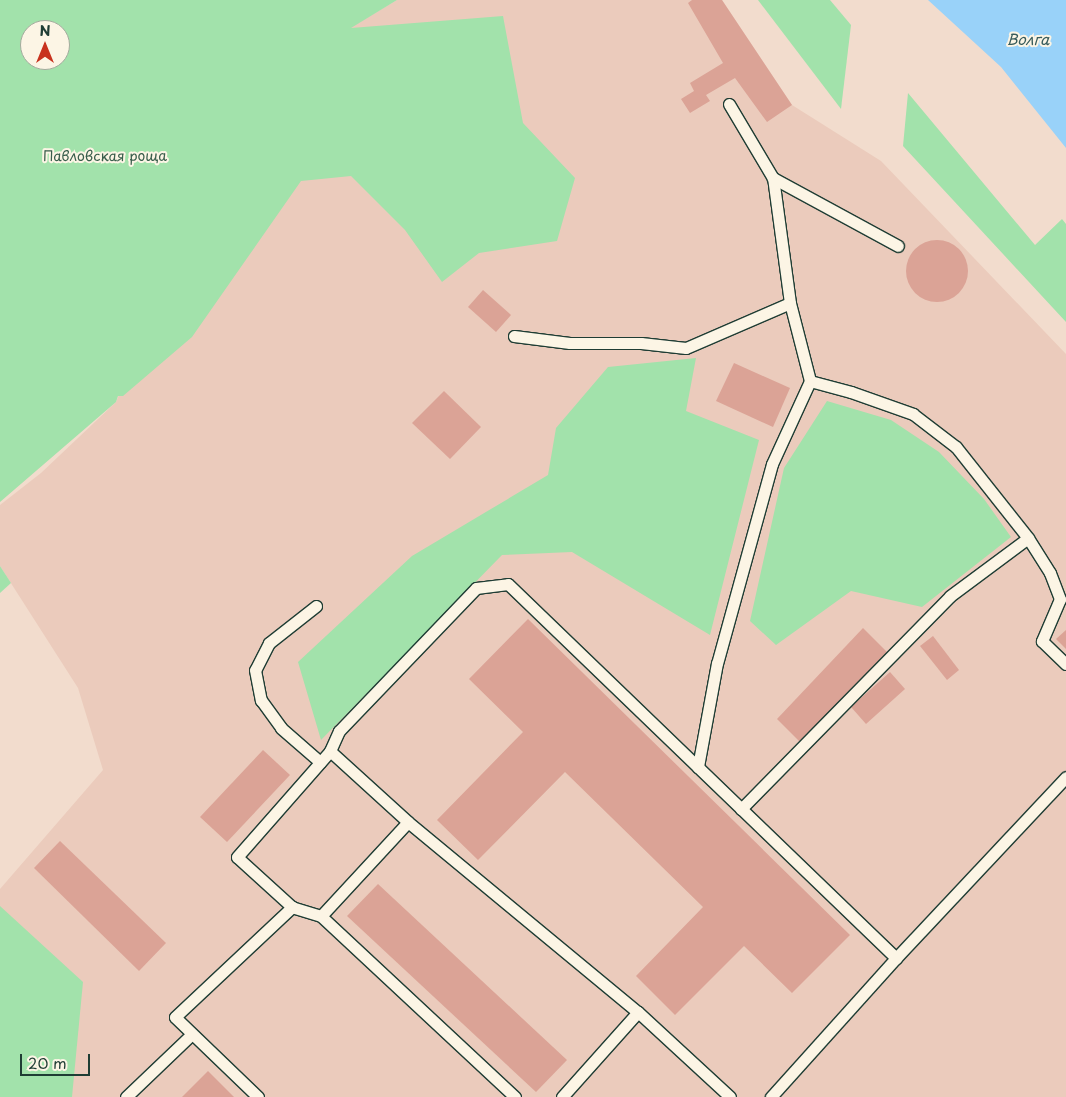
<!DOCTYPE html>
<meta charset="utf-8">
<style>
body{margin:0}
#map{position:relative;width:1066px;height:1097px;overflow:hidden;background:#f2dccd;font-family:"Playpen Sans",sans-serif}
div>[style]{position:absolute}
.built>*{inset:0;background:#ebcbbc}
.green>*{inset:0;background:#a2e2ab}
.water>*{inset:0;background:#99d2f9}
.building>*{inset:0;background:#dba396}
.round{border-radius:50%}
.roads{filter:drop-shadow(1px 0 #1f3d34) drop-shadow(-1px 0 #1f3d34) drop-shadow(0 1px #1f3d34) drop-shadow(0 -1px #1f3d34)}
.lane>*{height:11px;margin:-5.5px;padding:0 5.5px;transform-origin:5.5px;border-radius:5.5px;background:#fcf5e5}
span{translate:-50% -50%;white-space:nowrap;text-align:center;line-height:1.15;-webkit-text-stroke:4px #fcf5e5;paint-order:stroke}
.park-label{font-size:14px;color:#395e4c}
.water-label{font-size:15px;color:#375b5b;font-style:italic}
.north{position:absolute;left:20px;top:20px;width:50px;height:50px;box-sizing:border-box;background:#fcf5e5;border:1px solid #a4ab9e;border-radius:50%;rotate:0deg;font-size:14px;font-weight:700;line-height:20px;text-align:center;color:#1f3d34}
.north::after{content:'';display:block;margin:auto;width:18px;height:22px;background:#c8321e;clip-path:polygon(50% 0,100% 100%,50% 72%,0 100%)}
.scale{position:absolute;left:20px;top:1054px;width:70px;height:22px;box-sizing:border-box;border:2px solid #1f3d34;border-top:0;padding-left:6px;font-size:15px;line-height:18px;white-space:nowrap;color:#1f3d34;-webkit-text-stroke:4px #fcf5e5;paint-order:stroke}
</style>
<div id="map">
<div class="built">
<i style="clip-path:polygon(397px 0,722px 0,792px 105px,881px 161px,1066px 354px,1066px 1097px,0 1097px,0 889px,103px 770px,78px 688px,0 566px,0 505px,41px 473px,116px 402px,247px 89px)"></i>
</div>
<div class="green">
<i style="clip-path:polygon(evenodd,0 0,397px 0,351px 28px,503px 16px,523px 123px,575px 178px,557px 241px,479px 253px,442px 282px,405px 230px,351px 176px,301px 181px,192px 337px,123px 396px,118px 396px,116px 402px,0 502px,0 0,30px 30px,60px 30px,60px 60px,30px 60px,30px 30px)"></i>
<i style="clip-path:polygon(758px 0,830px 0,851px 25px,841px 109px)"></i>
<i style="clip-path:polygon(908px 93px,1035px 245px,1062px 219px,1066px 224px,1066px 322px,903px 146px)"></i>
<i style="clip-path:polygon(696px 358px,686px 411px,759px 440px,710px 635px,572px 552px,502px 555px,321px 740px,298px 662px,412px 556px,548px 475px,556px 428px,608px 367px)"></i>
<i style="clip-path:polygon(827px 401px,891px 420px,939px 452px,984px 499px,1011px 537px,922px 607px,851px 591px,776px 645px,750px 621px,784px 468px)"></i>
<i style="clip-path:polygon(0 566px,11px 583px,0 593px)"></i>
<i style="clip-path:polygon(0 906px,83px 982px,72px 1097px,0 1097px)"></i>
</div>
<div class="water">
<i style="clip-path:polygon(928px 0,1066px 0,1066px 148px,1001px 67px)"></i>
</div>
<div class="building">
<i style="clip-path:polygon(692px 0,722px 0,792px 105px,767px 122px,735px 78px,706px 95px,710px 101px,690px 113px,681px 99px,694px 91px,690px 83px,723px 63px,688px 3px)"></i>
<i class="round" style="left:906px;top:240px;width:62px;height:62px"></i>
<i style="clip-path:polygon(483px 290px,511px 315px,496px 332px,468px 307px)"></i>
<i style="clip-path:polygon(734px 363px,790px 388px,773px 427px,716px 401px)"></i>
<i style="clip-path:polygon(444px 391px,481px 427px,450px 459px,412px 423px)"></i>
<i style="clip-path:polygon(528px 619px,850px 935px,792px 993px,744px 946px,675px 1015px,636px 976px,703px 907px,565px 772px,478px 860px,437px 820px,523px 732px,469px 679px)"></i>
<i style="clip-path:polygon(863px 628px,887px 652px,800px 742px,777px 719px)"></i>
<i style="clip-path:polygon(1066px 630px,1066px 649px,1056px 639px)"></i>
<i style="clip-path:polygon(933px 636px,959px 670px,947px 680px,920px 646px)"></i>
<i style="clip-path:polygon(890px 672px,905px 689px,866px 724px,851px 707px)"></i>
<i style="clip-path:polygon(263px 750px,290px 775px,227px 842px,200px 817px)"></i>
<i style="clip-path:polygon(60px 841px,166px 943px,139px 971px,34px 868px)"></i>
<i style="clip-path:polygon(378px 884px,567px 1060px,536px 1092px,347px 916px)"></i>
<i style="clip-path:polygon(208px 1071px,234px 1097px,182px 1097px)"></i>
</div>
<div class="roads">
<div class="lane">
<i style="left:729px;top:104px;width:86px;rotate:59.3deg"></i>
<i style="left:790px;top:303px;width:126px;rotate:-97.7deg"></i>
<i style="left:773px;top:178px;width:142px;rotate:28.5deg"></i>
<i style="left:514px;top:336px;width:56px;rotate:7.1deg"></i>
<i style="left:570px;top:343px;width:71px"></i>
<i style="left:641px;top:343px;width:45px;rotate:6.3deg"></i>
<i style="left:686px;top:348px;width:113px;rotate:-23.4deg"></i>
<i style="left:790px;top:303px;width:81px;rotate:75.6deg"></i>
<i style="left:810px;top:381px;width:91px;rotate:114.6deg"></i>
<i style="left:772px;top:464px;width:206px;rotate:105.4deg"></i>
<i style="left:717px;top:663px;width:106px;rotate:100.4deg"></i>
<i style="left:810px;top:381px;width:42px;rotate:15deg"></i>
<i style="left:851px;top:392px;width:66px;rotate:19.5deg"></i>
<i style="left:913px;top:414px;width:54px;rotate:37.5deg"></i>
<i style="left:956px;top:447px;width:116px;rotate:51.6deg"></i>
<i style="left:316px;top:606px;width:60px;rotate:141.8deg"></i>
<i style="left:269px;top:643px;width:30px;rotate:117deg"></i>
<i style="left:255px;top:670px;width:31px;rotate:79deg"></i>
<i style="left:261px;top:700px;width:34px;rotate:54deg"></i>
<i style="left:281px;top:728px;width:52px;rotate:41.1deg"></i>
<i style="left:330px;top:751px;width:22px;rotate:-66deg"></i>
<i style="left:339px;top:731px;width:198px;rotate:-46.2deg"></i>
<i style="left:476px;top:588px;width:32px;rotate:-7deg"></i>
<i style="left:508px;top:584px;width:539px;rotate:43.95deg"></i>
<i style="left:896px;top:958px;width:187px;rotate:132deg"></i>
<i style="left:741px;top:809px;width:298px;rotate:-45.5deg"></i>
<i style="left:950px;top:596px;width:97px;rotate:-36.6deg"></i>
<i style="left:1028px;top:538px;width:41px;rotate:57.8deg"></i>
<i style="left:1050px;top:573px;width:28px;rotate:69deg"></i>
<i style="left:1060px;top:599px;width:46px;rotate:113.2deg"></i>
<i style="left:1042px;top:641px;width:33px;rotate:44deg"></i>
<i style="left:321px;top:916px;width:30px;rotate:-163deg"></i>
<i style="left:292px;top:907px;width:74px;rotate:-137.7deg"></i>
<i style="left:237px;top:857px;width:141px;rotate:-48.7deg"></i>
<i style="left:330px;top:751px;width:105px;rotate:42.3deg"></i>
<i style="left:896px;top:958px;width:248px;rotate:-46.8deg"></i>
<i style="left:126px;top:1097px;width:91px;rotate:-43.7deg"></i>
<i style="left:258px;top:1097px;width:115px;rotate:-136.1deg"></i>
<i style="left:175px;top:1017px;width:161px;rotate:-43.2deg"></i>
<i style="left:515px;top:1097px;width:265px;rotate:-137deg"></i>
<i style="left:321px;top:916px;width:128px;rotate:-47.2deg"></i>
<i style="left:408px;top:822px;width:298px;rotate:39.6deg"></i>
<i style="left:638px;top:1012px;width:125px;rotate:42.7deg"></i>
<i style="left:562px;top:1097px;width:114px;rotate:-48.2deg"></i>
</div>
</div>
<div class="park-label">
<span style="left:105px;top:156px">Павловская роща</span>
</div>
<div class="water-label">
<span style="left:1028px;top:39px">Волга</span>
</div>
<div class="north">N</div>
<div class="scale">20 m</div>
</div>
